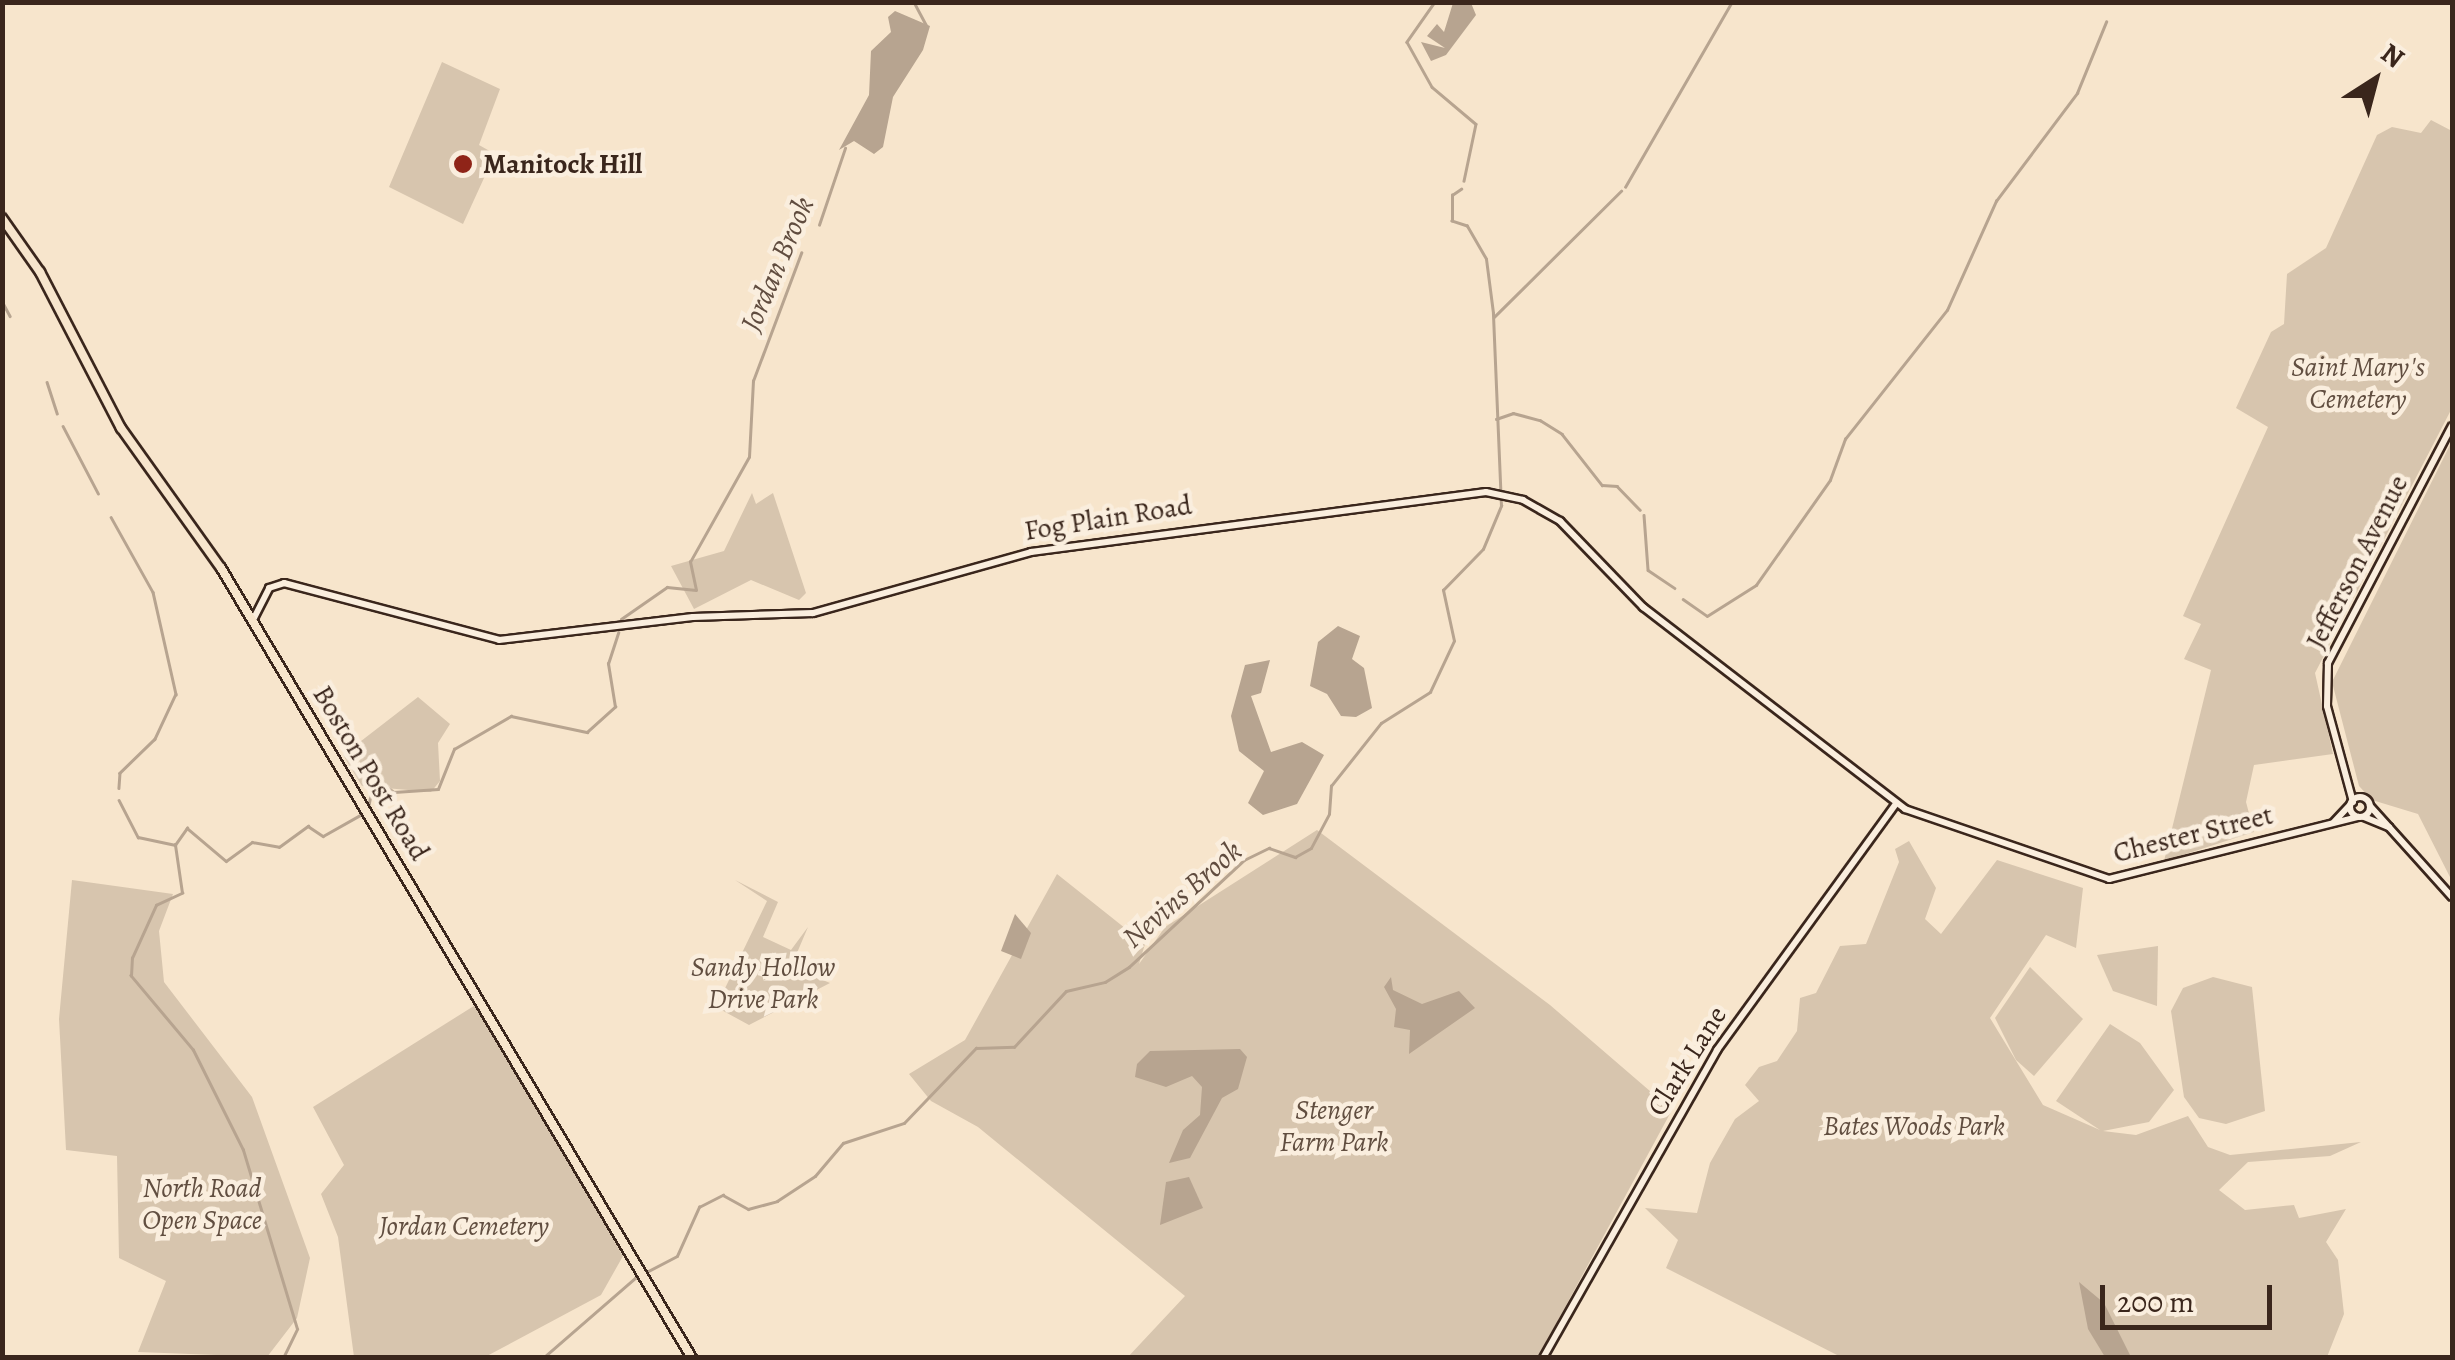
<!DOCTYPE html>
<style>
body{margin:0}
#map{position:relative;width:2455px;height:1360px;overflow:hidden;background:#f7e5cc;font-family:Alegreya,serif}
div>[style]{position:absolute}
.green>*{inset:0;background:#d7c5ae}
.water>*{inset:0;background:#b7a490}
.stream>*{height:2.5px;margin:-1.25px;padding:0 1.25px;transform-origin:1.25px;border-radius:1.25px;background:#b7a490}
.roads{filter:drop-shadow(2px 0 #3a261c) drop-shadow(-2px 0 #3a261c) drop-shadow(0 2px #3a261c) drop-shadow(0 -2px #3a261c)}
.secondary>*{height:6px;margin:-3px;padding:0 3px;transform-origin:3px;border-radius:3px;background:#faeede}
.secondary>.ring{margin:-3px;padding:0;box-sizing:content-box;background:none;border:6px solid #faeede;border-radius:50%}
.primary>*{height:8px;margin:-4px;padding:0 4px;transform-origin:4px;border-radius:4px;background:#f7e5cc}
.dots>*{width:28px;height:28px;translate:-50% -50%;box-sizing:border-box;border:5px solid #faeede;border-radius:50%}
span{translate:-50% -50%;white-space:nowrap;text-align:center;line-height:1.15;-webkit-text-stroke:9px #faeede;paint-order:stroke}
.poi-label{font-size:28px;color:#3a261c;font-weight:700}
.left{translate:0 -50%;text-align:left}
.park-label{font-size:28px;color:#614e40;font-style:italic}
.street-label{font-size:28px;color:#3a261c}
.water-label{font-size:30px;color:#604c3f;font-style:italic}
.frame{position:absolute;inset:0;border:5px solid #3a261c;pointer-events:none}
.north{position:absolute;left:2325px;top:30px;width:100px;height:100px;-webkit-text-stroke:8px #faeede;paint-order:stroke;rotate:36deg;font-size:28px;font-weight:700;line-height:40px;text-align:center;color:#3a261c}
.north::after{content:'';display:block;margin:auto;width:35px;height:45px;background:#3a261c;clip-path:polygon(50% 0,100% 100%,50% 72%,0 100%)}
.scale{position:absolute;left:2100px;top:1285px;width:172px;height:45px;box-sizing:border-box;border:5px solid #3a261c;border-top:0;padding-left:12px;font-size:30px;line-height:35px;white-space:nowrap;color:#3a261c;-webkit-text-stroke:8px #faeede;paint-order:stroke}
</style>
<div id="map">
<div class="green">
<i style="clip-path:polygon(442px 62px,500px 89px,479px 145px,495px 154px,463px 224px,389px 187px)"></i>
<i style="clip-path:polygon(2431px 120px,2452px 131px,2452px 408px,2315px 673px,2333px 754px,2254px 765px,2246px 802px,2254px 832px,2164px 861px,2211px 670px,2184px 659px,2201px 624px,2183px 616px,2268px 427px,2236px 408px,2271px 332px,2284px 324px,2287px 274px,2326px 248px,2377px 135px,2392px 127px,2421px 133px)"></i>
<i style="clip-path:polygon(2452px 441px,2452px 881px,2418px 814px,2372px 800px,2359px 786px,2332px 682px)"></i>
<i style="clip-path:polygon(752px 493px,756px 504px,773px 493px,806px 593px,799px 600px,751px 580px,694px 609px,671px 566px,724px 551px)"></i>
<i style="clip-path:polygon(418px 697px,450px 724px,438px 743px,440px 781px,431px 792px,362px 786px,343px 755px)"></i>
<i style="clip-path:polygon(1317px 830px,1550px 1005px,1672px 1110px,1538px 1357px,1127px 1358px,1185px 1296px,978px 1127px,931px 1101px,909px 1074px,965px 1040px,1057px 874px,1145px 944px,1139px 964px,1165px 927px)"></i>
<i style="clip-path:polygon(1909px 841px,1936px 888px,1925px 919px,1941px 934px,1997px 860px,2083px 888px,2076px 948px,2046px 935px,1990px 1018px,2043px 1105px,2100px 1130px,2056px 1101px,2110px 1024px,2140px 1043px,2174px 1090px,2149px 1122px,2103px 1131px,2136px 1135px,2188px 1116px,2208px 1147px,2230px 1155px,2361px 1142px,2330px 1156px,2248px 1162px,2219px 1190px,2245px 1210px,2294px 1205px,2299px 1218px,2346px 1209px,2326px 1242px,2338px 1260px,2344px 1314px,2327px 1357px,1841px 1357px,1666px 1268px,1678px 1240px,1645px 1208px,1697px 1213px,1710px 1163px,1735px 1119px,1759px 1101px,1745px 1085px,1759px 1067px,1777px 1061px,1797px 1031px,1800px 998px,1816px 993px,1840px 946px,1866px 944px,1899px 862px,1895px 849px)"></i>
<i style="clip-path:polygon(72px 880px,173px 894px,159px 931px,164px 982px,252px 1097px,310px 1258px,297px 1318px,267px 1357px,138px 1352px,166px 1281px,119px 1258px,117px 1156px,66px 1150px,59px 1019px)"></i>
<i style="clip-path:polygon(735px 880px,778px 902px,763px 937px,791px 950px,808px 927px,791px 967px,830px 983px,749px 1025px,716px 1007px,767px 901px)"></i>
<i style="clip-path:polygon(2158px 946px,2157px 1006px,2113px 991px,2097px 955px)"></i>
<i style="clip-path:polygon(2030px 967px,2083px 1019px,2034px 1076px,2016px 1060px,1995px 1018px)"></i>
<i style="clip-path:polygon(2213px 977px,2252px 987px,2265px 1111px,2226px 1124px,2199px 1118px,2184px 1097px,2171px 1011px,2183px 988px)"></i>
<i style="clip-path:polygon(477px 1004px,623px 1256px,601px 1295px,485px 1357px,354px 1357px,338px 1237px,321px 1194px,344px 1165px,313px 1107px)"></i>
</div>
<div class="water">
<i style="clip-path:polygon(1453px 3px,1471px 3px,1476px 15px,1446px 55px,1431px 61px,1421px 42px,1445px 48px,1427px 36px,1437px 24px,1444px 32px)"></i>
<i style="clip-path:polygon(895px 11px,930px 26px,923px 50px,893px 97px,883px 147px,874px 154px,854px 141px,839px 150px,869px 95px,871px 51px,891px 32px,888px 17px)"></i>
<i style="clip-path:polygon(1338px 626px,1360px 636px,1352px 659px,1364px 668px,1372px 708px,1356px 717px,1341px 716px,1327px 694px,1310px 686px,1318px 642px)"></i>
<i style="clip-path:polygon(1270px 660px,1261px 693px,1251px 696px,1271px 752px,1302px 742px,1324px 755px,1297px 804px,1263px 815px,1248px 803px,1264px 771px,1239px 751px,1231px 716px,1245px 665px)"></i>
<i style="clip-path:polygon(1015px 914px,1031px 933px,1021px 959px,1001px 951px)"></i>
<i style="clip-path:polygon(1391px 977px,1393px 990px,1422px 1004px,1459px 991px,1475px 1008px,1409px 1054px,1410px 1030px,1394px 1027px,1396px 1009px,1384px 987px)"></i>
<i style="clip-path:polygon(1240px 1049px,1247px 1057px,1238px 1089px,1222px 1098px,1190px 1158px,1169px 1163px,1183px 1130px,1200px 1115px,1202px 1087px,1192px 1076px,1166px 1087px,1135px 1077px,1137px 1064px,1150px 1051px)"></i>
<i style="clip-path:polygon(1189px 1177px,1203px 1208px,1160px 1225px,1166px 1182px)"></i>
<i style="clip-path:polygon(2079px 1282px,2104px 1303px,2131px 1357px,2105px 1357px,2088px 1329px)"></i>
</div>
<div class="stream">
<i style="left:914px;top:2px;width:26px;rotate:62deg"></i>
<i style="left:1435px;top:2px;width:49px;rotate:125deg"></i>
<i style="left:1407px;top:42px;width:51px;rotate:60.9deg"></i>
<i style="left:1432px;top:87px;width:57px;rotate:40.1deg"></i>
<i style="left:1476px;top:124px;width:58px;rotate:101.9deg"></i>
<i style="left:1625px;top:187px;width:214px;rotate:-60deg"></i>
<i style="left:819px;top:225px;width:81px;rotate:-71.3deg"></i>
<i style="left:2px;top:301px;width:17px;rotate:62deg"></i>
<i style="left:1494px;top:317px;width:179px;rotate:-44.8deg"></i>
<i style="left:47px;top:382px;width:33px;rotate:72deg"></i>
<i style="left:1496px;top:419px;width:18px;rotate:-19deg"></i>
<i style="left:1513px;top:413px;width:28px;rotate:15deg"></i>
<i style="left:1540px;top:420px;width:26px;rotate:32deg"></i>
<i style="left:1562px;top:434px;width:65px;rotate:51.9deg"></i>
<i style="left:1602px;top:485px;width:15px;rotate:4deg"></i>
<i style="left:1617px;top:486px;width:33px;rotate:46deg"></i>
<i style="left:63px;top:426px;width:76px;rotate:62.4deg"></i>
<i style="left:1644px;top:515px;width:55px;rotate:85.8deg"></i>
<i style="left:1648px;top:570px;width:32px;rotate:34deg"></i>
<i style="left:111px;top:517px;width:86px;rotate:60.8deg"></i>
<i style="left:153px;top:592px;width:105px;rotate:77.3deg"></i>
<i style="left:176px;top:694px;width:50px;rotate:115deg"></i>
<i style="left:155px;top:739px;width:49px;rotate:135.8deg"></i>
<i style="left:120px;top:773px;width:15px;rotate:94deg"></i>
<i style="left:1683px;top:599px;width:29px;rotate:35deg"></i>
<i style="left:1707px;top:616px;width:58px;rotate:-32.3deg"></i>
<i style="left:1756px;top:585px;width:128px;rotate:-54.8deg"></i>
<i style="left:1830px;top:480px;width:44px;rotate:-69.9deg"></i>
<i style="left:1845px;top:439px;width:164px;rotate:-51.7deg"></i>
<i style="left:1947px;top:310px;width:120px;rotate:-65.8deg"></i>
<i style="left:1996px;top:201px;width:135px;rotate:-53.1deg"></i>
<i style="left:2077px;top:93px;width:77px;rotate:-67.8deg"></i>
<i style="left:621px;top:619px;width:56px;rotate:-34.8deg"></i>
<i style="left:667px;top:587px;width:29px;rotate:6deg"></i>
<i style="left:696px;top:590px;width:29px;rotate:-102deg"></i>
<i style="left:690px;top:562px;width:120px;rotate:-60.7deg"></i>
<i style="left:749px;top:457px;width:76px;rotate:-87deg"></i>
<i style="left:753px;top:381px;width:137px;rotate:-69.4deg"></i>
<i style="left:119px;top:800px;width:42px;rotate:62.8deg"></i>
<i style="left:138px;top:837px;width:38px;rotate:12deg"></i>
<i style="left:368px;top:808px;width:15px;rotate:-79deg"></i>
<i style="left:371px;top:793px;width:15px;rotate:-37deg"></i>
<i style="left:383px;top:784px;width:14px;rotate:36deg"></i>
<i style="left:394px;top:792px;width:44px;rotate:-3.9deg"></i>
<i style="left:438px;top:789px;width:43px;rotate:-68.2deg"></i>
<i style="left:454px;top:749px;width:66px;rotate:-30.1deg"></i>
<i style="left:511px;top:716px;width:78px;rotate:11.9deg"></i>
<i style="left:587px;top:732px;width:38px;rotate:-42deg"></i>
<i style="left:615px;top:707px;width:44px;rotate:-99.2deg"></i>
<i style="left:608px;top:664px;width:33px;rotate:-72deg"></i>
<i style="left:283px;top:1358px;width:32px;rotate:-64deg"></i>
<i style="left:297px;top:1329px;width:187px;rotate:-106.8deg"></i>
<i style="left:243px;top:1150px;width:112px;rotate:-116.6deg"></i>
<i style="left:193px;top:1050px;width:97px;rotate:-130deg"></i>
<i style="left:131px;top:976px;width:18px;rotate:-87deg"></i>
<i style="left:132px;top:958px;width:58px;rotate:-65.6deg"></i>
<i style="left:156px;top:905px;width:29px;rotate:-25deg"></i>
<i style="left:182px;top:893px;width:49px;rotate:-98.3deg"></i>
<i style="left:175px;top:845px;width:21px;rotate:-55deg"></i>
<i style="left:187px;top:828px;width:51px;rotate:40.2deg"></i>
<i style="left:226px;top:861px;width:32px;rotate:-36deg"></i>
<i style="left:252px;top:842px;width:27px;rotate:10deg"></i>
<i style="left:279px;top:847px;width:36px;rotate:-36deg"></i>
<i style="left:308px;top:826px;width:18px;rotate:34deg"></i>
<i style="left:323px;top:836px;width:45px;rotate:-29.4deg"></i>
<i style="left:543px;top:1358px;width:122px;rotate:-41deg"></i>
<i style="left:635px;top:1278px;width:47px;rotate:-27.6deg"></i>
<i style="left:677px;top:1256px;width:54px;rotate:-65.8deg"></i>
<i style="left:699px;top:1207px;width:27px;rotate:-27deg"></i>
<i style="left:723px;top:1195px;width:29px;rotate:29deg"></i>
<i style="left:748px;top:1209px;width:30px;rotate:-15deg"></i>
<i style="left:777px;top:1201px;width:45px;rotate:-33.3deg"></i>
<i style="left:815px;top:1176px;width:43px;rotate:-49.7deg"></i>
<i style="left:843px;top:1143px;width:64px;rotate:-18.2deg"></i>
<i style="left:904px;top:1123px;width:104px;rotate:-46.2deg"></i>
<i style="left:976px;top:1048px;width:38px;rotate:-2deg"></i>
<i style="left:1014px;top:1047px;width:76px;rotate:-47.1deg"></i>
<i style="left:1066px;top:991px;width:40px;rotate:-13deg"></i>
<i style="left:1105px;top:982px;width:28px;rotate:-32deg"></i>
<i style="left:1129px;top:967px;width:157px;rotate:-42.9deg"></i>
<i style="left:1244px;top:860px;width:28px;rotate:-26deg"></i>
<i style="left:1269px;top:848px;width:28px;rotate:19deg"></i>
<i style="left:1295px;top:857px;width:18px;rotate:-29deg"></i>
<i style="left:1311px;top:848px;width:38px;rotate:-62deg"></i>
<i style="left:1329px;top:814px;width:28px;rotate:-86deg"></i>
<i style="left:1331px;top:786px;width:80px;rotate:-51.6deg"></i>
<i style="left:1381px;top:723px;width:58px;rotate:-32.3deg"></i>
<i style="left:1430px;top:692px;width:56px;rotate:-64.8deg"></i>
<i style="left:1454px;top:641px;width:52px;rotate:-102.2deg"></i>
<i style="left:1443px;top:590px;width:57px;rotate:-45.7deg"></i>
<i style="left:1483px;top:549px;width:47px;rotate:-67.3deg"></i>
<i style="left:1501px;top:506px;width:193px;rotate:-92.4deg"></i>
<i style="left:1493px;top:313px;width:54px;rotate:-97.4deg"></i>
<i style="left:1486px;top:259px;width:38px;rotate:-120deg"></i>
<i style="left:1467px;top:226px;width:16px;rotate:-162deg"></i>
<i style="left:1452px;top:221px;width:26px;rotate:-90deg"></i>
<i style="left:1452px;top:195px;width:11px;rotate:-34deg"></i>
</div>
<div class="roads">
<div class="secondary">
<i style="left:253px;top:620px;width:36px;rotate:-63deg"></i>
<i style="left:269px;top:588px;width:16px;rotate:-18deg"></i>
<i style="left:284px;top:583px;width:222px;rotate:14.8deg"></i>
<i style="left:499px;top:640px;width:195px;rotate:-6.8deg"></i>
<i style="left:693px;top:617px;width:120px;rotate:-1.9deg"></i>
<i style="left:813px;top:613px;width:226px;rotate:-15.6deg"></i>
<i style="left:1031px;top:552px;width:459px;rotate:-7.5deg"></i>
<i style="left:1486px;top:492px;width:38px;rotate:12deg"></i>
<i style="left:1523px;top:500px;width:43px;rotate:29.6deg"></i>
<i style="left:1560px;top:521px;width:120px;rotate:46deg"></i>
<i style="left:1643px;top:607px;width:331px;rotate:37.6deg"></i>
<i style="left:1905px;top:809px;width:216px;rotate:18.9deg"></i>
<i style="left:2109px;top:879px;width:257px;rotate:-14deg"></i>
<i class="ring" style="left:2350px;top:797px;width:14px;height:14px"></i>
<i style="left:2353px;top:802px;width:99px;rotate:-105.2deg"></i>
<i style="left:2327px;top:706px;width:43px;rotate:-88.7deg"></i>
<i style="left:2328px;top:663px;width:267px;rotate:-62.4deg"></i>
<i style="left:2370px;top:806px;width:122px;rotate:48deg"></i>
<i style="left:2364px;top:817px;width:27px;rotate:22deg"></i>
<i style="left:2334px;top:822px;width:23px;rotate:-47deg"></i>
<i style="left:1543px;top:1358px;width:354px;rotate:-60.5deg"></i>
<i style="left:1717px;top:1050px;width:303px;rotate:-54deg"></i>
</div>
<div class="primary">
<i style="left:2px;top:218px;width:66px;rotate:54.9deg"></i>
<i style="left:40px;top:272px;width:176px;rotate:62.6deg"></i>
<i style="left:121px;top:428px;width:172px;rotate:54.5deg"></i>
<i style="left:221px;top:568px;width:920px;rotate:59.2deg"></i>
</div>
</div>
<div class="dots">
<i style="left:463px;top:164px;background:#8f2418"></i>
</div>
<div class="poi-label">
<span class="left" style="left:483px;top:164px">Manitock Hill</span>
</div>
<div class="park-label">
<span style="left:2358px;top:383px">Saint Mary's<br>Cemetery</span>
<span style="left:763px;top:983px">Sandy Hollow<br>Drive Park</span>
<span style="left:1334px;top:1126px">Stenger<br>Farm Park</span>
<span style="left:1914px;top:1126px">Bates Woods Park</span>
<span style="left:202px;top:1204px">North Road<br>Open Space</span>
<span style="left:464px;top:1226px">Jordan Cemetery</span>
</div>
<div class="street-label">
<span style="left:1108px;top:518px;rotate:-9deg">Fog Plain Road</span>
<span style="left:2357px;top:562px;rotate:-63deg">Jefferson Avenue</span>
<span style="left:371px;top:773px;rotate:59deg">Boston Post Road</span>
<span style="left:2193px;top:834px;rotate:-14deg">Chester Street</span>
<span style="left:1687px;top:1061px;rotate:-58deg">Clark Lane</span>
</div>
<div class="water-label">
<span style="left:777px;top:264px;rotate:-67deg">Jordan Brook</span>
<span style="left:1182px;top:894px;rotate:-41deg">Nevins Brook</span>
</div>
<div class="frame"></div>
<div class="north">N</div>
<div class="scale">200 m</div>
</div>
